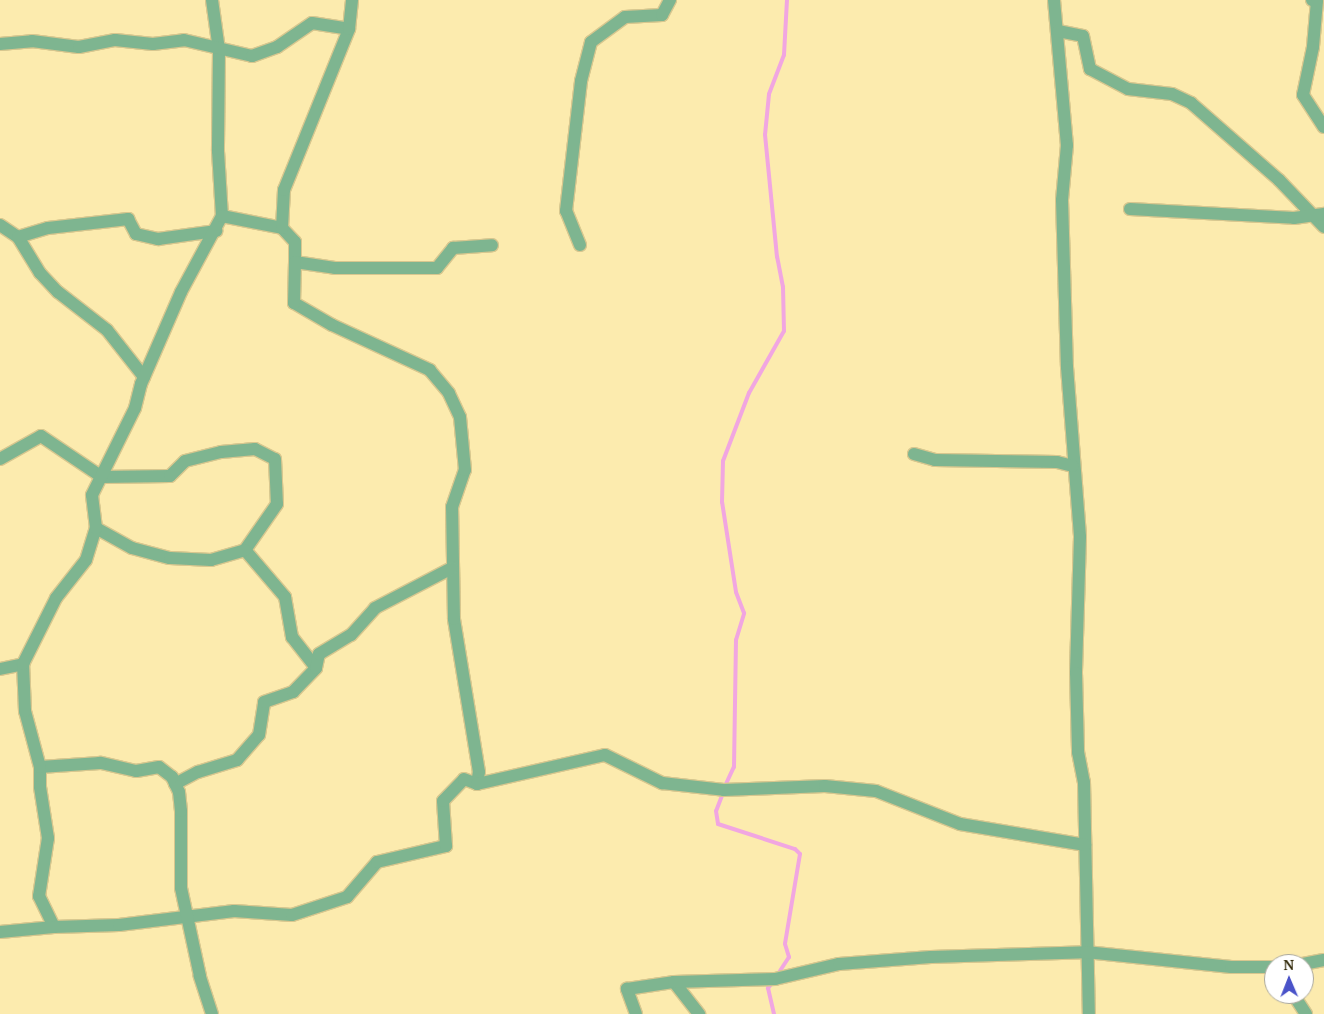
<!DOCTYPE html>
<style>
body{margin:0}
#map{position:relative;width:1324px;height:1014px;overflow:hidden;background:#fcebae;font-family:"PT Serif",serif}
div>[style]{position:absolute}
.stream>*{height:4px;margin:-2px;padding:0 2px;transform-origin:2px;border-radius:2px;background:#f1a6e1}
.roads{filter:drop-shadow(1px 0 #d7c78f) drop-shadow(-1px 0 #d7c78f) drop-shadow(0 1px #d7c78f) drop-shadow(0 -1px #d7c78f)}
.minor>*{height:12px;margin:-6px;padding:0 6px;transform-origin:6px;border-radius:6px;background:#7eb590}
span{translate:-50% -50%;white-space:nowrap;text-align:center;line-height:1.15;-webkit-text-stroke:4px #fff;paint-order:stroke}
.north{position:absolute;left:1264px;top:954px;width:50px;height:50px;box-sizing:border-box;background:#fff;border:1px solid #aba89b;border-radius:50%;rotate:359deg;font-size:14px;font-weight:700;line-height:20px;text-align:center;color:#2d2504}
.north::after{content:'';display:block;margin:auto;width:18px;height:22px;background:#4a53c9;clip-path:polygon(50% 0,100% 100%,50% 72%,0 100%)}
</style>
<div id="map">
<div class="stream">
<i style="left:725px;top:786px;width:21px;rotate:-65deg"></i>
<i style="left:734px;top:767px;width:127px;rotate:-89.1deg"></i>
<i style="left:736px;top:640px;width:28px;rotate:-73deg"></i>
<i style="left:744px;top:613px;width:22px;rotate:-111deg"></i>
<i style="left:736px;top:592px;width:91px;rotate:-98.8deg"></i>
<i style="left:722px;top:502px;width:41px;rotate:-88.6deg"></i>
<i style="left:723px;top:461px;width:73px;rotate:-69.1deg"></i>
<i style="left:749px;top:393px;width:71px;rotate:-60.6deg"></i>
<i style="left:784px;top:331px;width:44px;rotate:-91.3deg"></i>
<i style="left:783px;top:287px;width:31px;rotate:-101deg"></i>
<i style="left:777px;top:257px;width:123px;rotate:-95.6deg"></i>
<i style="left:765px;top:135px;width:41px;rotate:-84.4deg"></i>
<i style="left:769px;top:94px;width:42px;rotate:-69deg"></i>
<i style="left:784px;top:55px;width:55px;rotate:-86.9deg"></i>
<i style="left:723px;top:793px;width:19px;rotate:111deg"></i>
<i style="left:716px;top:811px;width:13px;rotate:81deg"></i>
<i style="left:718px;top:824px;width:81px;rotate:18deg"></i>
<i style="left:795px;top:849px;width:7px;rotate:45deg"></i>
<i style="left:800px;top:854px;width:91px;rotate:99.5deg"></i>
<i style="left:785px;top:944px;width:14px;rotate:73deg"></i>
<i style="left:789px;top:957px;width:20px;rotate:123deg"></i>
<i style="left:773px;top:982px;width:8px;rotate:130deg"></i>
<i style="left:768px;top:988px;width:27px;rotate:77deg"></i>
</div>
<div class="roads">
<div class="minor">
<i style="left:212px;top:0;width:50px;rotate:82deg"></i>
<i style="left:219px;top:50px;width:101px;rotate:90.6deg"></i>
<i style="left:218px;top:151px;width:65px;rotate:86.5deg"></i>
<i style="left:1054px;top:0;width:146px;rotate:84.9deg"></i>
<i style="left:1067px;top:145px;width:55px;rotate:95.2deg"></i>
<i style="left:1062px;top:200px;width:167px;rotate:88.3deg"></i>
<i style="left:1067px;top:367px;width:170px;rotate:85.6deg"></i>
<i style="left:1080px;top:537px;width:136px;rotate:91.7deg"></i>
<i style="left:1076px;top:673px;width:79px;rotate:88.5deg"></i>
<i style="left:1078px;top:752px;width:31px;rotate:79deg"></i>
<i style="left:1084px;top:782px;width:232px;rotate:88.8deg"></i>
<i style="left:1312px;top:0;width:5px;rotate:11deg"></i>
<i style="left:1317px;top:1px;width:46px;rotate:95deg"></i>
<i style="left:1313px;top:47px;width:49px;rotate:101.8deg"></i>
<i style="left:1303px;top:95px;width:38px;rotate:57deg"></i>
<i style="left:1058px;top:31px;width:25px;rotate:11deg"></i>
<i style="left:1083px;top:36px;width:34px;rotate:78deg"></i>
<i style="left:1090px;top:69px;width:43px;rotate:27.8deg"></i>
<i style="left:1128px;top:89px;width:44px;rotate:6.5deg"></i>
<i style="left:1172px;top:94px;width:21px;rotate:25deg"></i>
<i style="left:1191px;top:103px;width:117px;rotate:41.2deg"></i>
<i style="left:1279px;top:180px;width:65px;rotate:46.2deg"></i>
<i style="left:0;top:44px;width:32px;rotate:-5deg"></i>
<i style="left:32px;top:41px;width:47px;rotate:7.3deg"></i>
<i style="left:79px;top:47px;width:37px;rotate:-11deg"></i>
<i style="left:115px;top:40px;width:38px;rotate:6deg"></i>
<i style="left:153px;top:44px;width:31px;rotate:-7deg"></i>
<i style="left:184px;top:40px;width:70px;rotate:13.2deg"></i>
<i style="left:252px;top:56px;width:27px;rotate:-20deg"></i>
<i style="left:277px;top:47px;width:42px;rotate:-34.4deg"></i>
<i style="left:312px;top:23px;width:37px;rotate:9deg"></i>
<i style="left:1130px;top:209px;width:164px;rotate:3.1deg"></i>
<i style="left:1294px;top:218px;width:30px;rotate:-8deg"></i>
<i style="left:0;top:225px;width:22px;rotate:34deg"></i>
<i style="left:18px;top:237px;width:42px;rotate:58.6deg"></i>
<i style="left:40px;top:273px;width:26px;rotate:47deg"></i>
<i style="left:58px;top:292px;width:62px;rotate:37.8deg"></i>
<i style="left:107px;top:330px;width:60px;rotate:51.8deg"></i>
<i style="left:282px;top:228px;width:19px;rotate:47deg"></i>
<i style="left:295px;top:242px;width:20px;rotate:90deg"></i>
<i style="left:295px;top:262px;width:40px;rotate:8.5deg"></i>
<i style="left:335px;top:268px;width:102px"></i>
<i style="left:437px;top:268px;width:26px;rotate:-51deg"></i>
<i style="left:453px;top:248px;width:39px;rotate:-4deg"></i>
<i style="left:18px;top:237px;width:31px;rotate:-17deg"></i>
<i style="left:48px;top:228px;width:81px;rotate:-6.4deg"></i>
<i style="left:128px;top:219px;width:17px;rotate:62deg"></i>
<i style="left:136px;top:234px;width:23px;rotate:13deg"></i>
<i style="left:158px;top:239px;width:59px;rotate:-7.9deg"></i>
<i style="left:580px;top:245px;width:37px;rotate:-112deg"></i>
<i style="left:566px;top:211px;width:131px;rotate:-83.4deg"></i>
<i style="left:581px;top:81px;width:40px;rotate:-75.6deg"></i>
<i style="left:591px;top:42px;width:42px;rotate:-36.3deg"></i>
<i style="left:625px;top:17px;width:37px;rotate:-3deg"></i>
<i style="left:662px;top:15px;width:17px;rotate:-62deg"></i>
<i style="left:914px;top:454px;width:22px;rotate:16deg"></i>
<i style="left:935px;top:460px;width:122px;rotate:0.9deg"></i>
<i style="left:1057px;top:462px;width:16px;rotate:14deg"></i>
<i style="left:0;top:459px;width:47px;rotate:-29.3deg"></i>
<i style="left:41px;top:436px;width:73px;rotate:33.9deg"></i>
<i style="left:102px;top:477px;width:68px;rotate:-0.8deg"></i>
<i style="left:170px;top:476px;width:21px;rotate:-45deg"></i>
<i style="left:185px;top:461px;width:37px;rotate:-14deg"></i>
<i style="left:221px;top:452px;width:34px;rotate:-5deg"></i>
<i style="left:255px;top:449px;width:22px;rotate:27deg"></i>
<i style="left:275px;top:459px;width:45px;rotate:87.5deg"></i>
<i style="left:277px;top:504px;width:56px;rotate:124.8deg"></i>
<i style="left:245px;top:550px;width:62px;rotate:49.6deg"></i>
<i style="left:285px;top:597px;width:41px;rotate:80.1deg"></i>
<i style="left:292px;top:637px;width:39px;rotate:52deg"></i>
<i style="left:96px;top:528px;width:41px;rotate:29.1deg"></i>
<i style="left:132px;top:548px;width:39px;rotate:15deg"></i>
<i style="left:170px;top:558px;width:41px;rotate:2.8deg"></i>
<i style="left:211px;top:560px;width:35px;rotate:-16deg"></i>
<i style="left:0;top:669px;width:24px;rotate:-12deg"></i>
<i style="left:40px;top:767px;width:20px;rotate:90deg"></i>
<i style="left:40px;top:787px;width:52px;rotate:81.1deg"></i>
<i style="left:48px;top:838px;width:59px;rotate:98.8deg"></i>
<i style="left:39px;top:896px;width:34px;rotate:64deg"></i>
<i style="left:54px;top:927px;width:65px;rotate:-1.8deg"></i>
<i style="left:119px;top:925px;width:116px;rotate:-6.9deg"></i>
<i style="left:234px;top:911px;width:58px;rotate:3.9deg"></i>
<i style="left:292px;top:915px;width:58px;rotate:-18.1deg"></i>
<i style="left:347px;top:897px;width:46px;rotate:-49.4deg"></i>
<i style="left:377px;top:862px;width:71px;rotate:-13.1deg"></i>
<i style="left:446px;top:846px;width:45px;rotate:-93.8deg"></i>
<i style="left:443px;top:801px;width:30px;rotate:-46deg"></i>
<i style="left:464px;top:779px;width:14px;rotate:21deg"></i>
<i style="left:477px;top:784px;width:12px;rotate:-81deg"></i>
<i style="left:479px;top:772px;width:155px;rotate:-99.3deg"></i>
<i style="left:454px;top:619px;width:112px;rotate:-91deg"></i>
<i style="left:452px;top:507px;width:39px;rotate:-71deg"></i>
<i style="left:465px;top:470px;width:53px;rotate:-95.4deg"></i>
<i style="left:460px;top:417px;width:26px;rotate:-115deg"></i>
<i style="left:449px;top:393px;width:30px;rotate:-130deg"></i>
<i style="left:430px;top:370px;width:108px;rotate:-155.3deg"></i>
<i style="left:332px;top:325px;width:44px;rotate:-149.9deg"></i>
<i style="left:294px;top:303px;width:41px;rotate:-88.6deg"></i>
<i style="left:175px;top:784px;width:26px;rotate:-28deg"></i>
<i style="left:198px;top:772px;width:41px;rotate:-17.1deg"></i>
<i style="left:237px;top:760px;width:33px;rotate:-49deg"></i>
<i style="left:259px;top:735px;width:33px;rotate:-81deg"></i>
<i style="left:264px;top:702px;width:31px;rotate:-19deg"></i>
<i style="left:293px;top:692px;width:33px;rotate:-46deg"></i>
<i style="left:316px;top:668px;width:14px;rotate:-78deg"></i>
<i style="left:319px;top:654px;width:37px;rotate:-31deg"></i>
<i style="left:351px;top:635px;width:36px;rotate:-48deg"></i>
<i style="left:375px;top:608px;width:87px;rotate:-27.5deg"></i>
<i style="left:477px;top:784px;width:131px;rotate:-12.8deg"></i>
<i style="left:605px;top:755px;width:64px;rotate:26.2deg"></i>
<i style="left:662px;top:783px;width:62px;rotate:6.4deg"></i>
<i style="left:724px;top:790px;width:101px;rotate:-2.3deg"></i>
<i style="left:825px;top:786px;width:51px;rotate:5.6deg"></i>
<i style="left:876px;top:791px;width:90px;rotate:21.4deg"></i>
<i style="left:960px;top:824px;width:127px;rotate:9.5deg"></i>
<i style="left:0;top:932px;width:54px;rotate:-5.3deg"></i>
<i style="left:1303px;top:964px;width:21px;rotate:-11deg"></i>
<i style="left:674px;top:982px;width:41px;rotate:52deg"></i>
<i style="left:1293px;top:994px;width:24px;rotate:57deg"></i>
<i style="left:212px;top:1014px;width:40px;rotate:-108deg"></i>
<i style="left:200px;top:976px;width:90px;rotate:-102.2deg"></i>
<i style="left:181px;top:888px;width:77px;rotate:-90deg"></i>
<i style="left:181px;top:811px;width:19px;rotate:-96deg"></i>
<i style="left:179px;top:792px;width:17px;rotate:-115deg"></i>
<i style="left:172px;top:777px;width:16px;rotate:-142deg"></i>
<i style="left:159px;top:767px;width:23px;rotate:170deg"></i>
<i style="left:136px;top:771px;width:37px;rotate:-167deg"></i>
<i style="left:100px;top:763px;width:60px;rotate:176.2deg"></i>
<i style="left:40px;top:767px;width:58px;rotate:-105deg"></i>
<i style="left:25px;top:711px;width:47px;rotate:-92.4deg"></i>
<i style="left:23px;top:664px;width:74px;rotate:-63.4deg"></i>
<i style="left:56px;top:598px;width:48px;rotate:-51.7deg"></i>
<i style="left:86px;top:560px;width:34px;rotate:-73deg"></i>
<i style="left:96px;top:528px;width:33px;rotate:-97deg"></i>
<i style="left:92px;top:495px;width:97px;rotate:-63.7deg"></i>
<i style="left:135px;top:408px;width:25px;rotate:-76deg"></i>
<i style="left:141px;top:384px;width:100px;rotate:-66.5deg"></i>
<i style="left:181px;top:292px;width:86px;rotate:-61.7deg"></i>
<i style="left:222px;top:216px;width:61px;rotate:11.3deg"></i>
<i style="left:282px;top:228px;width:38px;rotate:-87deg"></i>
<i style="left:284px;top:190px;width:174px;rotate:-68deg"></i>
<i style="left:349px;top:29px;width:29px;rotate:-84deg"></i>
<i style="left:636px;top:1014px;width:27px;rotate:-110deg"></i>
<i style="left:627px;top:989px;width:48px;rotate:-8.5deg"></i>
<i style="left:674px;top:982px;width:101px;rotate:-1.7deg"></i>
<i style="left:775px;top:979px;width:66px;rotate:-13.2deg"></i>
<i style="left:839px;top:964px;width:92px;rotate:-4.4deg"></i>
<i style="left:931px;top:957px;width:155px;rotate:-1.8deg"></i>
<i style="left:1086px;top:952px;width:146px;rotate:5.9deg"></i>
<i style="left:1231px;top:967px;width:43px"></i>
</div>
</div>
<div class="north">N</div>
</div>
